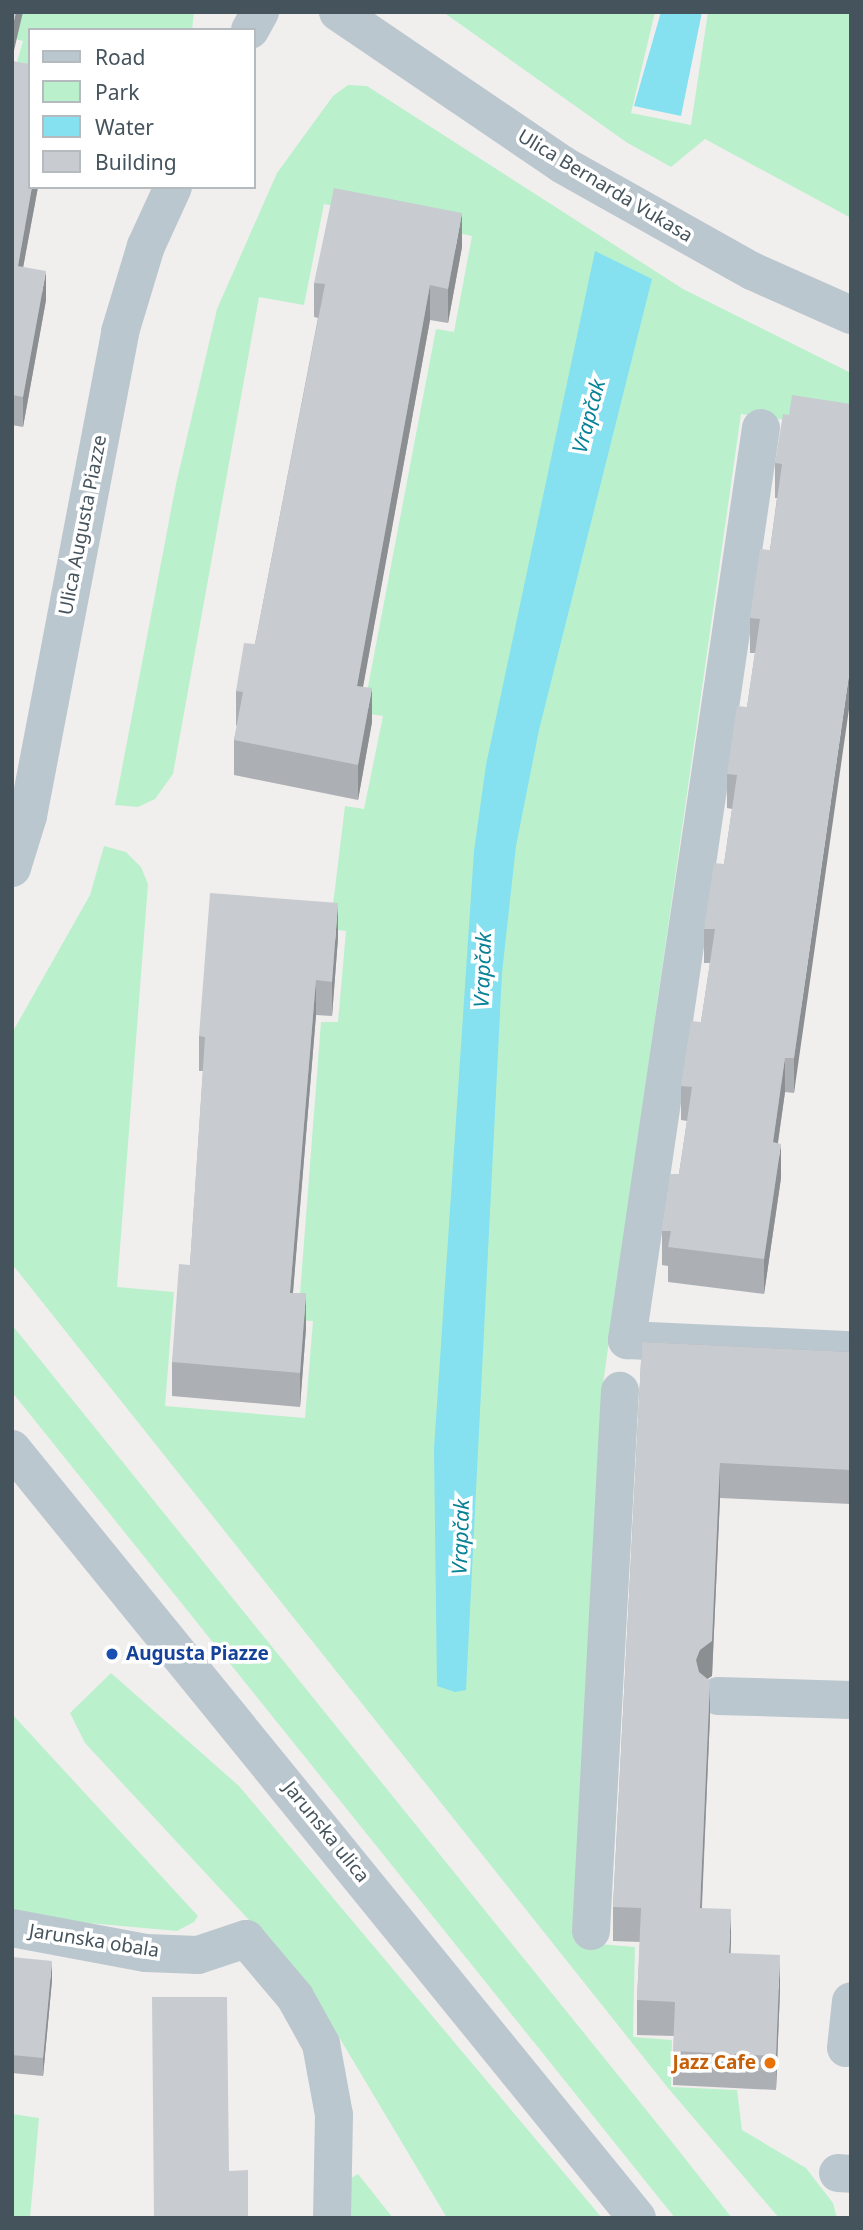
<!DOCTYPE html>
<meta charset="utf-8">
<style>
body{margin:0}
#map{position:relative;width:863px;height:2230px;overflow:hidden;background:#f1eeee;font-family:"Noto Sans",sans-serif}
div>[style]{position:absolute}
.green>*{inset:0;background:#baf1cc}
.water>*{inset:0;background:#85e0f0}
.minor>*{height:38px;margin:-19px;padding:0 19px;transform-origin:19px;border-radius:19px;background:#bbc7ce}
.wall>*{inset:0;background:#acafb4}
.shaded-wall>*{inset:0;background:#8c8f92}
.building>*{inset:0;background:#c8ccd1}
.dots>*{width:19px;height:19px;translate:-50% -50%;box-sizing:border-box;border:4px solid #fff;border-radius:50%}
span{translate:-50% -50%;white-space:nowrap;text-align:center;line-height:1.15;-webkit-text-stroke:7px #fff;paint-order:stroke}
.street-label{font-size:19px;color:#45535c}
.transit-label{font-size:19px;color:#164399;font-weight:700}
.left{translate:0 -50%;text-align:left}
.food-label{font-size:19px;color:#c56008;font-weight:700}
.right{translate:-100% -50%;text-align:right}
.water-label{font-size:21px;color:#088297;font-style:italic}
.frame{position:absolute;inset:0;border:14px solid #45535c;pointer-events:none}
.legend{position:absolute;left:28px;top:28px;width:228px;height:161px;box-sizing:border-box;background:#fff;border:2px solid #b5babe;margin:0;padding:9px 12px;list-style:none;font-size:21px;color:#45535c}
.legend li{display:flex;align-items:center;gap:14px;height:35px}
.legend b{width:35px;border:2px solid #b5babe}
</style>
<div id="map">
<div class="green">
<i style="clip-path:polygon(12px 12px,194px 12px,192px 30px,30px 30px,30px 85px,12px 79px,23px 41px,12px 38px)"></i>
<i style="clip-path:polygon(443px 12px,655px 12px,631px 113px,691px 125px,708px 12px,851px 12px,851px 218px,705px 139px,671px 167px,626px 142px)"></i>
<i style="clip-path:polygon(348px 85px,367px 86px,683px 289px,851px 373px,851px 429px,741px 414px,603px 1384px,575px 1942px,635px 1947px,633px 2037px,672px 2040px,671px 2087px,737px 2090px,742px 2130px,806px 2168px,833px 2203px,837px 2218px,779px 2218px,668px 2088px,12px 1264px,12px 1033px,90px 895px,104px 846px,126px 852px,141px 867px,148px 884px,117px 1287px,174px 1292px,165px 1406px,305px 1418px,313px 1321px,298px 1320px,321px 1022px,338px 1022px,346px 931px,330px 929px,345px 806px,364px 809px,383px 716px,363px 713px,436px 329px,454px 332px,472px 236px,324px 204px,304px 305px,259px 297px,173px 774px,155px 799px,138px 807px,115px 805px,176px 484px,217px 309px,277px 173px,333px 96px)"></i>
<i style="clip-path:polygon(12px 1325px,668px 2137px,732px 2218px,675px 2218px,12px 1392px)"></i>
<i style="clip-path:polygon(111px 1673px,239px 1786px,602px 2218px,447px 2218px,327px 2017px,262px 1934px,85px 1743px,70px 1713px)"></i>
<i style="clip-path:polygon(12px 1714px,198px 1916px,194px 1922px,177px 1931px,12px 1916px)"></i>
<i style="clip-path:polygon(12px 2114px,39px 2118px,30px 2218px,12px 2218px)"></i>
<i style="clip-path:polygon(358px 2174px,393px 2218px,340px 2218px,348px 2180px)"></i>
</div>
<div class="water">
<i style="clip-path:polygon(661px 12px,702px 12px,681px 116px,634px 106px)"></i>
<i style="clip-path:polygon(595px 251px,652px 279px,539px 730px,516px 846px,502px 973px,466px 1690px,455px 1692px,437px 1686px,434px 1449px,474px 851px,486px 765px)"></i>
</div>
<div class="minor">
<i style="left:338px;top:12px;width:272px;rotate:34.2deg"></i>
<i style="left:563px;top:165px;width:217px;rotate:29.3deg"></i>
<i style="left:752px;top:271px;width:108px;rotate:24deg"></i>
<i style="left:250px;top:30px;width:21px;rotate:-61deg"></i>
<i style="left:761px;top:428px;width:922px;rotate:98.36deg"></i>
<i style="left:627px;top:1340px;width:224px;rotate:2.6deg"></i>
<i style="left:12px;top:868px;width:54px;rotate:-72.9deg"></i>
<i style="left:28px;top:816px;width:493px;rotate:-79.2deg"></i>
<i style="left:120px;top:332px;width:90px;rotate:-73.2deg"></i>
<i style="left:146px;top:246px;width:65px;rotate:-65.4deg"></i>
<i style="left:12px;top:1449px;width:991px;rotate:50.9deg"></i>
<i style="left:718px;top:1696px;width:133px;rotate:1.7deg"></i>
<i style="left:12px;top:1928px;width:136px;rotate:10.6deg"></i>
<i style="left:146px;top:1953px;width:52px;rotate:2.2deg"></i>
<i style="left:198px;top:1955px;width:51px;rotate:-18.4deg"></i>
<i style="left:246px;top:1939px;width:76px;rotate:49.8deg"></i>
<i style="left:295px;top:1997px;width:54px;rotate:61deg"></i>
<i style="left:321px;top:2044px;width:72px;rotate:79.6deg"></i>
<i style="left:334px;top:2115px;width:103px;rotate:91.1deg"></i>
<i style="left:591px;top:1931px;width:541px;rotate:-86.93deg"></i>
<i style="left:846px;top:2048px;width:47px;rotate:-83.9deg"></i>
<i style="left:838px;top:2173px;width:13px;rotate:4deg"></i>
</div>
<div class="wall">
<i style="clip-path:polygon(12px 61px,30px 187px,38px 187px,23px 267px,46px 300px,23px 427px,12px 425px)"></i>
<i style="clip-path:polygon(462px 247px,448px 323px,430px 320px,363px 686px,372px 722px,358px 800px,234px 775px,234px 740px,237px 726px,236px 725px,236px 691px,255px 644px,318px 318px,314px 317px,314px 283px)"></i>
<i style="clip-path:polygon(851px 404px,794px 1093px,785px 1092px,778px 1143px,781px 1178px,764px 1294px,668px 1282px,668px 1266px,662px 1265px,662px 1231px,679px 1174px,687px 1121px,681px 1120px,681px 1086px,701px 1022px,710px 963px,704px 963px,704px 929px,724px 864px,732px 809px,727px 808px,727px 774px,747px 707px,755px 653px,750px 653px,750px 618px,770px 550px,777px 498px,775px 498px,775px 463px,789px 415px)"></i>
<i style="clip-path:polygon(338px 938px,332px 1016px,316px 1015px,293px 1293px,306px 1328px,300px 1407px,172px 1396px,172px 1362px,190px 1265px,203px 1071px,199px 1071px,199px 1036px)"></i>
<i style="clip-path:polygon(642px 1342px,851px 1352px,851px 1504px,720px 1498px,712px 1676px,707px 1679px,710px 1716px,702px 1908px,730px 1953px,780px 1990px,776px 2090px,673px 2085px,674px 2036px,637px 2035px,637px 2000px,640px 1942px,613px 1941px,613px 1907px)"></i>
<i style="clip-path:polygon(12px 1958px,52px 1980px,43px 2076px,12px 2073px)"></i>
</div>
<div class="shaded-wall">
<i style="clip-path:polygon(16px 12px,23px 12px,12px 59px,12px 29px)"></i>
<i style="clip-path:polygon(32px 187px,38px 187px,18px 295px,18px 266px)"></i>
<i style="clip-path:polygon(462px 213px,462px 247px,448px 323px,448px 289px)"></i>
<i style="clip-path:polygon(46px 271px,46px 300px,23px 427px,23px 397px)"></i>
<i style="clip-path:polygon(430px 285px,430px 320px,357px 720px,357px 686px)"></i>
<i style="clip-path:polygon(851px 661px,851px 695px,794px 1093px,794px 1058px)"></i>
<i style="clip-path:polygon(372px 688px,372px 722px,358px 800px,358px 765px)"></i>
<i style="clip-path:polygon(338px 903px,338px 938px,332px 1016px,332px 982px)"></i>
<i style="clip-path:polygon(316px 980px,316px 1015px,290px 1327px,290px 1293px)"></i>
<i style="clip-path:polygon(785px 1058px,785px 1092px,773px 1176px,773px 1142px)"></i>
<i style="clip-path:polygon(781px 1144px,781px 1178px,764px 1294px,764px 1259px)"></i>
<i style="clip-path:polygon(306px 1293px,306px 1328px,300px 1407px,300px 1373px)"></i>
<i style="clip-path:polygon(720px 1463px,720px 1498px,712px 1676px,700px 1684px,696px 1660px)"></i>
<i style="clip-path:polygon(710px 1681px,710px 1716px,700px 1942px,700px 1908px)"></i>
<i style="clip-path:polygon(731px 1909px,731px 1944px,729px 1987px,729px 1953px)"></i>
<i style="clip-path:polygon(780px 1955px,780px 1990px,776px 2090px,776px 2056px)"></i>
<i style="clip-path:polygon(52px 1961px,52px 1980px,43px 2076px,43px 2058px)"></i>
</div>
<div class="building">
<i style="clip-path:polygon(12px 12px,16px 12px,12px 29px)"></i>
<i style="clip-path:polygon(12px 61px,30px 64px,30px 187px,32px 187px,18px 266px,46px 271px,23px 397px,12px 395px)"></i>
<i style="clip-path:polygon(334px 188px,462px 213px,448px 289px,430px 285px,357px 686px,372px 688px,358px 765px,234px 740px,243px 692px,236px 691px,244px 643px,255px 644px,325px 284px,314px 283px)"></i>
<i style="clip-path:polygon(792px 395px,851px 404px,851px 661px,794px 1058px,785px 1058px,773px 1142px,781px 1144px,764px 1259px,668px 1247px,671px 1231px,662px 1231px,670px 1174px,679px 1174px,692px 1087px,681px 1086px,691px 1021px,701px 1022px,715px 929px,704px 929px,714px 863px,724px 864px,737px 775px,727px 774px,737px 706px,747px 707px,760px 619px,750px 618px,760px 549px,770px 550px,782px 464px,775px 463px,783px 414px,789px 415px)"></i>
<i style="clip-path:polygon(210px 893px,338px 903px,332px 982px,316px 980px,290px 1293px,306px 1293px,300px 1373px,172px 1362px,179px 1264px,190px 1265px,205px 1037px,199px 1036px)"></i>
<i style="clip-path:polygon(642px 1342px,851px 1352px,851px 1470px,720px 1463px,712px 1641px,700px 1650px,696px 1660px,699px 1672px,710px 1681px,700px 1908px,731px 1909px,729px 1953px,780px 1955px,776px 2056px,673px 2051px,675px 2002px,637px 2000px,641px 1908px,613px 1907px)"></i>
<i style="clip-path:polygon(12px 1957px,52px 1961px,43px 2058px,12px 2055px)"></i>
<i style="clip-path:polygon(152px 1997px,227px 1997px,229px 2171px,248px 2170px,248px 2218px,154px 2218px)"></i>
</div>
<div class="dots">
<i style="left:112px;top:1654px;background:#1a4fb4"></i>
<i style="left:770px;top:2063px;background:#e8710a"></i>
</div>
<div class="street-label">
<span style="left:605px;top:186px;rotate:31deg">Ulica Bernarda Vukasa</span>
<span style="left:83px;top:525px;rotate:-79deg">Ulica Augusta Piazze</span>
<span style="left:326px;top:1832px;rotate:51deg">Jarunska ulica</span>
<span style="left:94px;top:1941px;rotate:9deg">Jarunska obala</span>
</div>
<div class="transit-label">
<span class="left" style="left:126px;top:1654px">Augusta Piazze</span>
</div>
<div class="food-label">
<span class="right" style="left:756px;top:2063px">Jazz Cafe</span>
</div>
<div class="water-label">
<span style="left:588px;top:416px;rotate:-75deg">Vrapčak</span>
<span style="left:482px;top:970px;rotate:-88deg">Vrapčak</span>
<span style="left:460px;top:1537px;rotate:-88deg">Vrapčak</span>
</div>
<div class="frame"></div>
<ul class="legend">
<li><b style="height:9px;background:#bbc7ce"></b>Road</li>
<li><b style="height:19px;background:#baf1cc"></b>Park</li>
<li><b style="height:19px;background:#85e0f0"></b>Water</li>
<li><b style="height:19px;background:#c8ccd1"></b>Building</li>
</ul>
</div>
